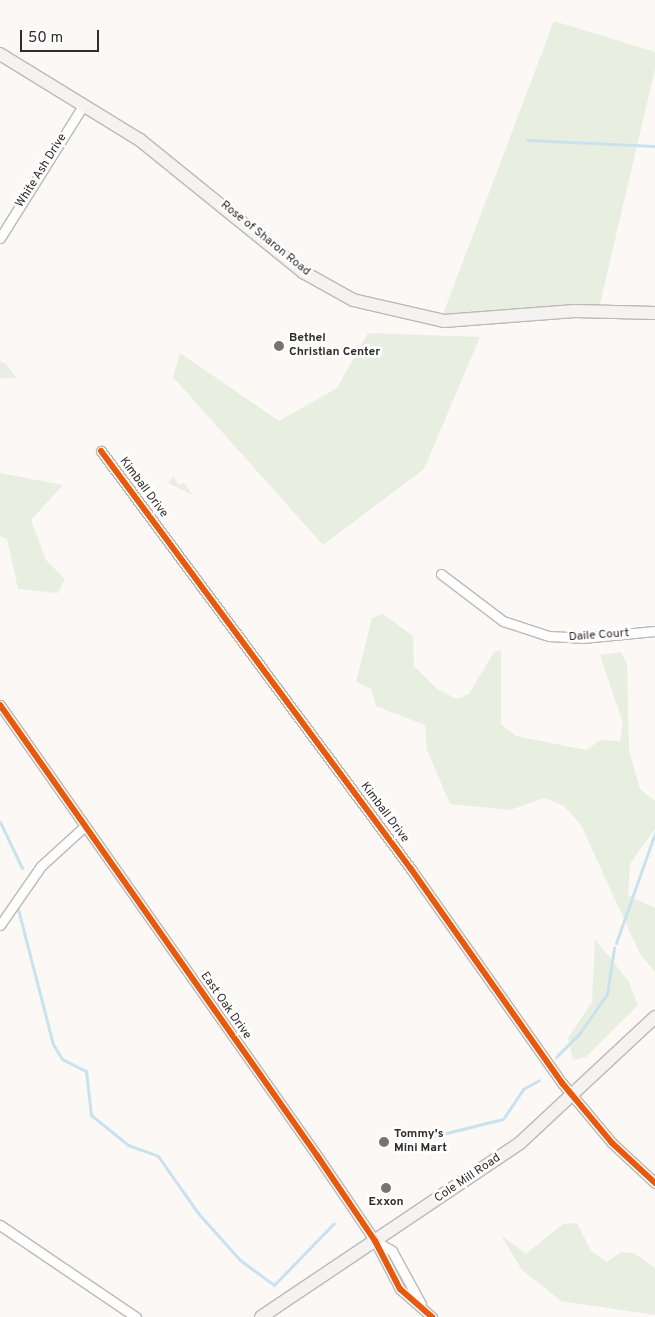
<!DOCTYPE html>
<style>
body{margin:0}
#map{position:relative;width:655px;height:1317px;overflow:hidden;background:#fbf8f6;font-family:Overpass,sans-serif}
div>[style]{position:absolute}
.green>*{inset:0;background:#e8efe1}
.stream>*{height:3px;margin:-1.5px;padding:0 1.5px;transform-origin:1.5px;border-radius:1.5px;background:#c9e2f0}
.roads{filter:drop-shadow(1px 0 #bcb9b7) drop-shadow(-1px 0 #bcb9b7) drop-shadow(0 1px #bcb9b7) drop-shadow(0 -1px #bcb9b7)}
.street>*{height:9px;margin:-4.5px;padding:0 4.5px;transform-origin:4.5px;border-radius:4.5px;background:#fefefe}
.secondary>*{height:12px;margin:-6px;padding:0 6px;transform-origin:6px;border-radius:6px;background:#f5f3f1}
.cycleway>*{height:6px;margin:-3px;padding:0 3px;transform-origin:3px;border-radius:3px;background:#e8590c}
.dots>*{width:14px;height:14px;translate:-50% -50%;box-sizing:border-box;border:2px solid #fff;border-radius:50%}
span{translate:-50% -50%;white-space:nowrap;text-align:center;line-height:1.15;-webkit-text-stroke:5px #fff;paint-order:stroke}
.street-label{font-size:12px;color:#2f2c2b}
.poi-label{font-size:12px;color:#2f2c2b;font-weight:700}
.left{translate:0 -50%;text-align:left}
.scale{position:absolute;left:20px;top:30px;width:79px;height:22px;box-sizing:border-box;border:2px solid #2f2c2b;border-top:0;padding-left:6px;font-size:15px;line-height:18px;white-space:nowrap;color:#2f2c2b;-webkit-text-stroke:4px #fff;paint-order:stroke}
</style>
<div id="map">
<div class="green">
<i style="clip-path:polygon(554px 21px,655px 52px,655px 69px,600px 304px,443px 314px)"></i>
<i style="clip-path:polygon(368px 333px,480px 337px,424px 469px,323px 545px,173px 377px,180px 353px,279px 421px,337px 388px)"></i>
<i style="clip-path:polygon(0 361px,6px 364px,16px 378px,0 378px)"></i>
<i style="clip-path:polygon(0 473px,63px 485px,31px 520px,46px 560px,65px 579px,58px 593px,18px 589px,7px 539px,0 536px)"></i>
<i style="clip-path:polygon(173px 476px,179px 485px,184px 483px,193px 495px,168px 483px)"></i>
<i style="clip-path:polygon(383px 614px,413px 636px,414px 666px,437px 689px,457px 699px,469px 694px,494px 652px,501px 650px,501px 724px,516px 736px,586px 750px,601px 740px,620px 741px,623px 723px,600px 655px,621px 652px,627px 664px,629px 750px,640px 789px,655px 801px,655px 829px,630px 864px,628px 895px,655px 908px,655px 972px,640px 954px,581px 825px,564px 806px,544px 798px,510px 810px,450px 804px,427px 750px,425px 725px,376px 706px,371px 689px,356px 682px,372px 618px)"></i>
<i style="clip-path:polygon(595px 939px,629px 982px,638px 1005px,586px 1057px,573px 1060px,568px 1038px,592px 1002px)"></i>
<i style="clip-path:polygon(577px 1223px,591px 1251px,607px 1262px,621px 1252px,634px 1253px,655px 1268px,655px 1315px,561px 1301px,522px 1270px,501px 1235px,526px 1254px,563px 1224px)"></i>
</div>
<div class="stream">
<i style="left:527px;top:140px;width:128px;rotate:2.7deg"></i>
<i style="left:0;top:822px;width:51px;rotate:64.4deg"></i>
<i style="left:18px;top:909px;width:139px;rotate:75.5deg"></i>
<i style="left:53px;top:1044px;width:17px;rotate:59deg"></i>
<i style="left:62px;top:1059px;width:27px;rotate:27deg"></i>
<i style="left:86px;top:1071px;width:44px;rotate:83.5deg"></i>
<i style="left:91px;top:1115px;width:48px;rotate:39deg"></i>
<i style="left:128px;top:1145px;width:32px;rotate:20deg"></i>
<i style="left:158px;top:1156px;width:70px;rotate:54.9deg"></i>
<i style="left:198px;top:1213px;width:63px;rotate:48.2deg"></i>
<i style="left:240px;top:1260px;width:42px;rotate:36.3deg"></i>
<i style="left:274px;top:1285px;width:86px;rotate:-45.9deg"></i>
<i style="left:616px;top:943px;width:117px;rotate:-70.5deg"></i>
<i style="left:556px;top:1057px;width:33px;rotate:-45deg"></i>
<i style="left:579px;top:1034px;width:49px;rotate:-55deg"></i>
<i style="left:607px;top:994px;width:47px;rotate:-81.3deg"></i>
<i style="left:434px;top:1136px;width:71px;rotate:-13.8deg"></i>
<i style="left:503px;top:1119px;width:36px;rotate:-56deg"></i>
<i style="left:523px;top:1089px;width:18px;rotate:-29deg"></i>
</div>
<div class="roads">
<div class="street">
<i style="left:0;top:238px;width:158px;rotate:-57.9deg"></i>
<i style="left:101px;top:451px;width:520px;rotate:53.44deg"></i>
<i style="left:411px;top:869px;width:262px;rotate:54.8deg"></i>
<i style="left:562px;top:1083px;width:78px;rotate:50.2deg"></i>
<i style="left:612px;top:1143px;width:59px;rotate:42.9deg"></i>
<i style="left:441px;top:574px;width:78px;rotate:37.2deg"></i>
<i style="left:503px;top:621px;width:48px;rotate:18.1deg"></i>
<i style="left:549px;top:636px;width:33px;rotate:3deg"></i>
<i style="left:582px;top:638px;width:73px;rotate:-5.5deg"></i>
<i style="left:0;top:705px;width:553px;rotate:54.87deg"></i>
<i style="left:318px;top:1157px;width:102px;rotate:55.8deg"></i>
<i style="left:375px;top:1241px;width:54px;rotate:62.5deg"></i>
<i style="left:400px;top:1289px;width:43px;rotate:41.2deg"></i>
<i style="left:0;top:925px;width:72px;rotate:-55.2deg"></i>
<i style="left:41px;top:866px;width:59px;rotate:-42.3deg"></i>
<i style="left:0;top:1225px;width:164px;rotate:34.1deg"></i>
<i style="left:375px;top:1241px;width:20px;rotate:30deg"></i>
<i style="left:392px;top:1251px;width:60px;rotate:61.3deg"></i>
</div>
<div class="secondary">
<i style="left:0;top:54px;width:164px;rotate:31.6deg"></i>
<i style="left:140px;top:140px;width:210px;rotate:39deg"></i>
<i style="left:303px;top:272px;width:57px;rotate:29.2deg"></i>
<i style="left:353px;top:300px;width:93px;rotate:13deg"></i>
<i style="left:444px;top:321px;width:131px;rotate:-4.4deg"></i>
<i style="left:575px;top:311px;width:80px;rotate:1.4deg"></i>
<i style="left:261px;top:1317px;width:313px;rotate:-33.9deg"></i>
<i style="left:521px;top:1142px;width:183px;rotate:-43deg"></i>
</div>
</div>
<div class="cycleway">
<i style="left:101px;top:451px;width:520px;rotate:53.44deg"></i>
<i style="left:411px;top:869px;width:262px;rotate:54.8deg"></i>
<i style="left:562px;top:1083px;width:78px;rotate:50.2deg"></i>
<i style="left:612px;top:1143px;width:59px;rotate:42.9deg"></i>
<i style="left:0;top:705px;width:553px;rotate:54.87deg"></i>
<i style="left:318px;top:1157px;width:102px;rotate:55.8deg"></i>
<i style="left:375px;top:1241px;width:54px;rotate:62.5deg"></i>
<i style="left:400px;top:1289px;width:43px;rotate:41.2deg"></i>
</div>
<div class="dots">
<i style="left:279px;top:346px;background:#767372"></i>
<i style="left:384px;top:1142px;background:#767372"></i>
<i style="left:386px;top:1188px;background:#767372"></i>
</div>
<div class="street-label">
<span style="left:42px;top:171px;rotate:-58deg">White Ash Drive</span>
<span style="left:265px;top:239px;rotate:39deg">Rose of Sharon Road</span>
<span style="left:143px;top:488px;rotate:53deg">Kimball Drive</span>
<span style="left:599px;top:636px;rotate:-4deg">Daile Court</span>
<span style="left:384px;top:813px;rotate:53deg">Kimball Drive</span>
<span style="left:225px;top:1006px;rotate:55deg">East Oak Drive</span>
<span style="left:468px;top:1179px;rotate:-34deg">Cole Mill Road</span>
</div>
<div class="poi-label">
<span class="left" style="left:289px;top:346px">Bethel<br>Christian Center</span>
<span class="left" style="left:394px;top:1142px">Tommy's<br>Mini Mart</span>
<span style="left:386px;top:1203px">Exxon</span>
</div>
<div class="scale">50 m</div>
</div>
